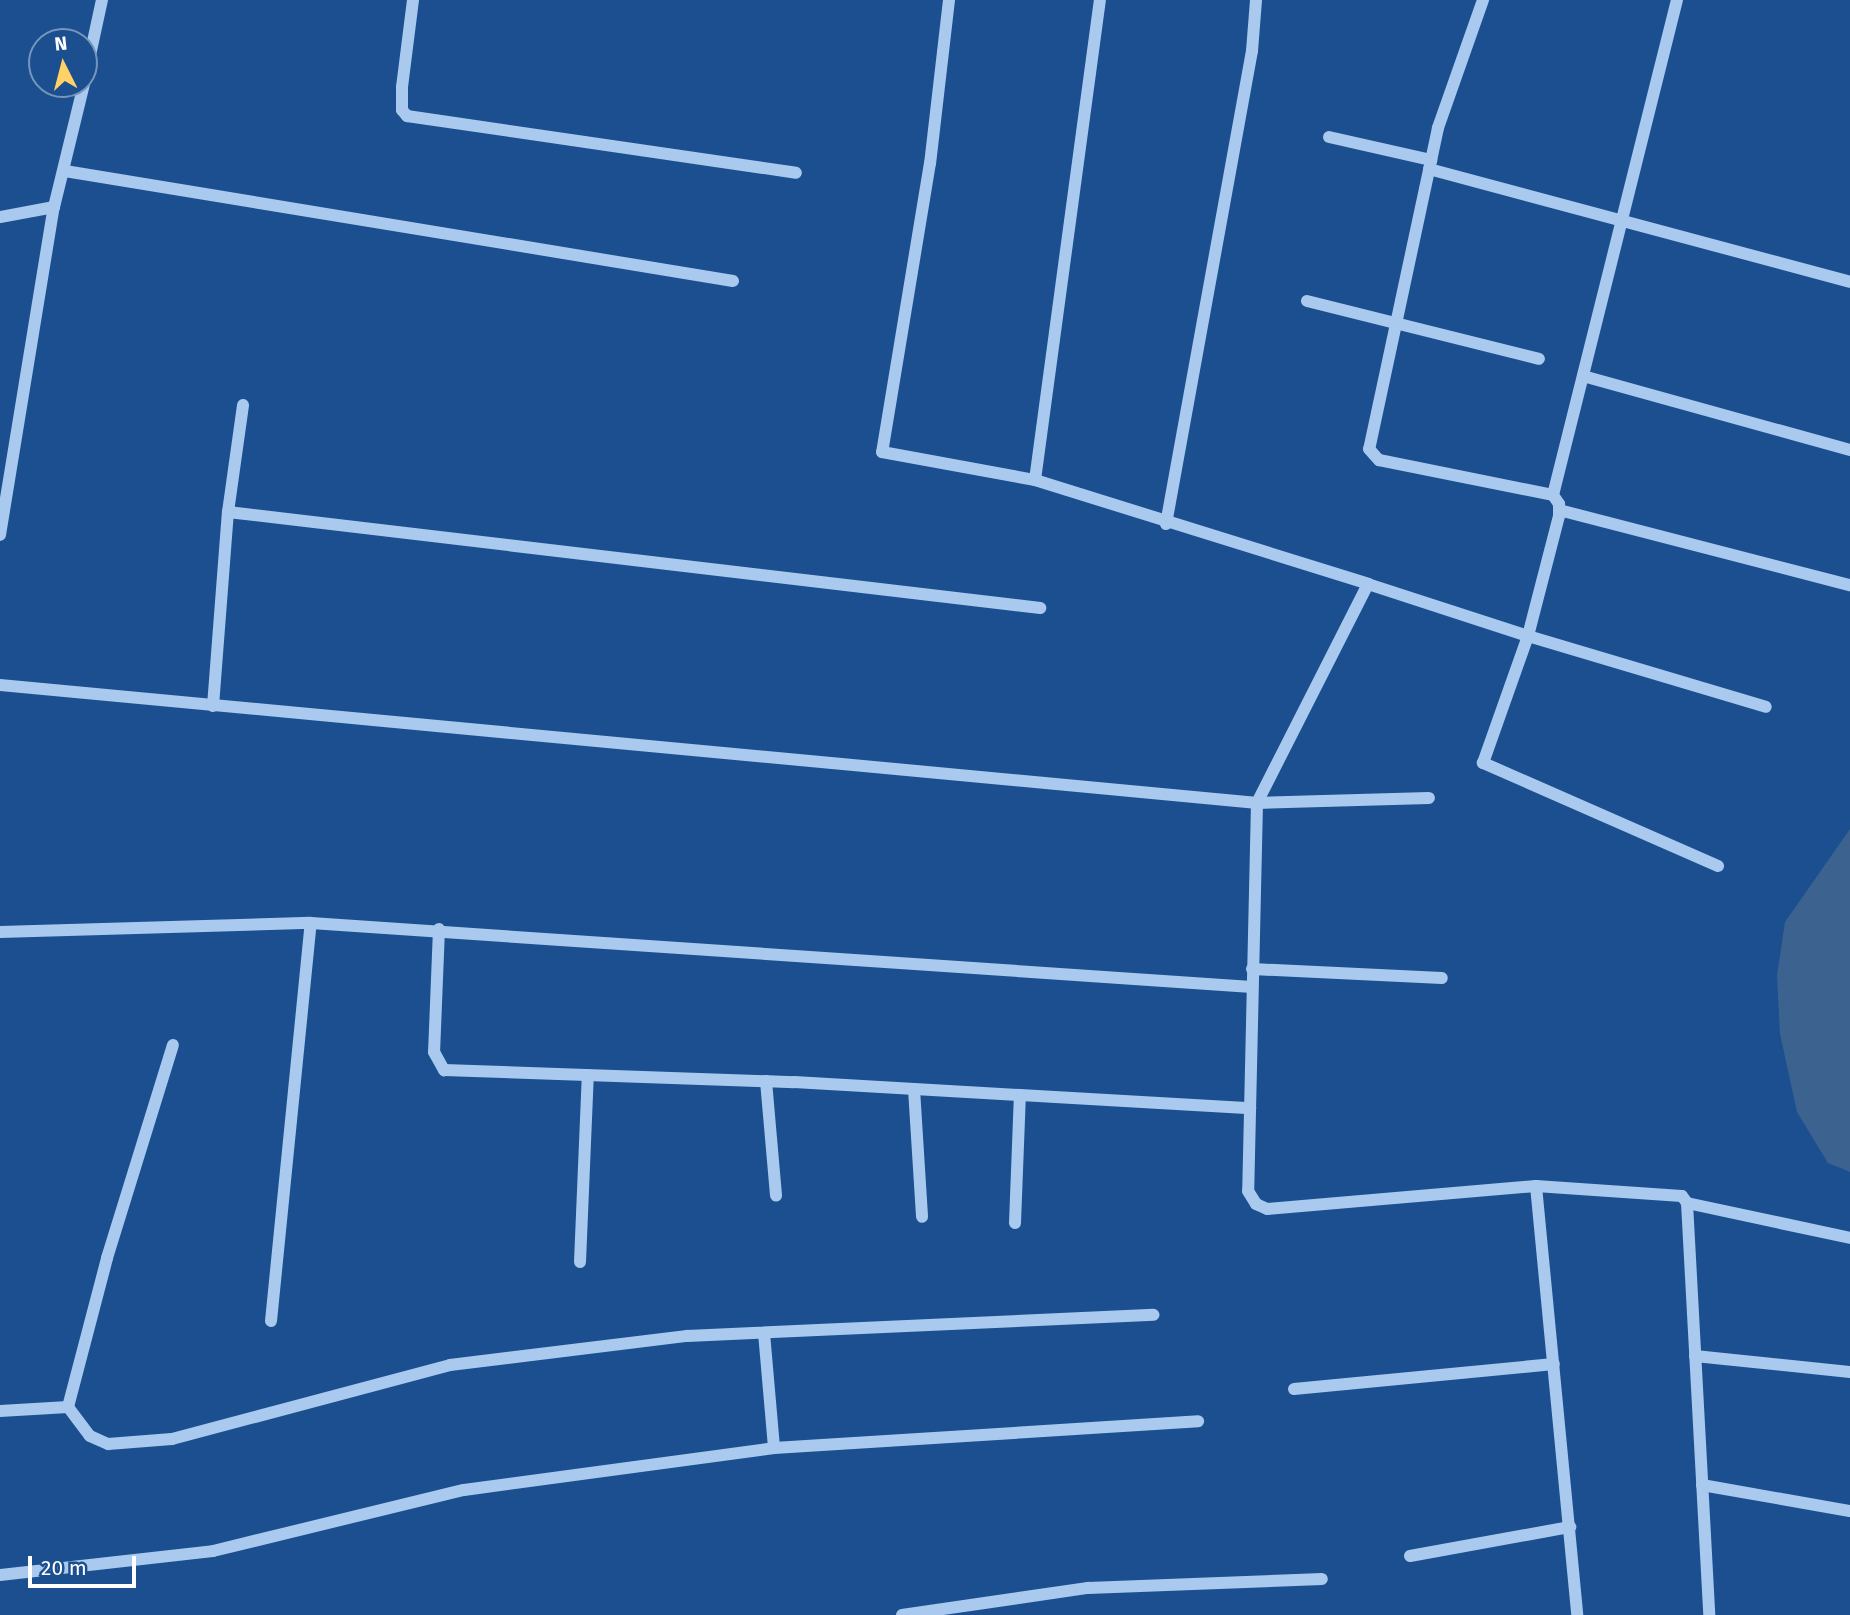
<!DOCTYPE html>
<style>
body{margin:0}
#map{position:relative;width:1850px;height:1615px;overflow:hidden;background:#1b4f8f;font-family:"Fira Sans",sans-serif}
div>[style]{position:absolute}
.water>*{inset:0;background:#3c6290}
.minor>*{height:12px;margin:-6px;padding:0 6px;transform-origin:6px;border-radius:6px;background:#a9c9ee}
span{translate:-50% -50%;white-space:nowrap;text-align:center;line-height:1.15;-webkit-text-stroke:7px #1b4f8f;paint-order:stroke}
.north{position:absolute;left:28px;top:28px;width:70px;height:70px;box-sizing:border-box;background:#1b4f8f;border:2px solid #7695bc;border-radius:50%;rotate:354deg;font-size:19px;font-weight:700;line-height:28px;text-align:center;color:#fff}
.north::after{content:'';display:block;margin:auto;width:24px;height:32px;background:#ffd166;clip-path:polygon(50% 0,100% 100%,50% 72%,0 100%)}
.scale{position:absolute;left:28px;top:1556px;width:108px;height:32px;box-sizing:border-box;border:4px solid #fff;border-top:0;padding-left:9px;font-size:21px;line-height:24px;white-space:nowrap;color:#fff;-webkit-text-stroke:5px #1b4f8f;paint-order:stroke}
</style>
<div id="map">
<div class="water">
<i style="clip-path:polygon(1850px 829px,1850px 1172px,1828px 1163px,1797px 1112px,1780px 1034px,1777px 975px,1785px 922px)"></i>
</div>
<div class="minor">
<i style="left:413px;top:0;width:88px;rotate:97.2deg"></i>
<i style="left:402px;top:87px;width:23px;rotate:90deg"></i>
<i style="left:402px;top:110px;width:8px;rotate:50deg"></i>
<i style="left:407px;top:116px;width:393px;rotate:8.3deg"></i>
<i style="left:949px;top:0;width:164px;rotate:96.6deg"></i>
<i style="left:930px;top:163px;width:293px;rotate:99.4deg"></i>
<i style="left:882px;top:452px;width:156px;rotate:10.4deg"></i>
<i style="left:1035px;top:480px;width:349px;rotate:17.3deg"></i>
<i style="left:1483px;top:0;width:136px;rotate:109.4deg"></i>
<i style="left:1438px;top:128px;width:328px;rotate:102.1deg"></i>
<i style="left:1369px;top:449px;width:15px;rotate:48deg"></i>
<i style="left:1379px;top:460px;width:177px;rotate:11.4deg"></i>
<i style="left:1553px;top:495px;width:11px;rotate:56deg"></i>
<i style="left:1559px;top:504px;width:12px;rotate:90deg"></i>
<i style="left:1559px;top:516px;width:124px;rotate:104.5deg"></i>
<i style="left:1528px;top:636px;width:168px;rotate:-162deg"></i>
<i style="left:1368px;top:584px;width:246px;rotate:116.9deg"></i>
<i style="left:1257px;top:803px;width:388px;rotate:91.3deg"></i>
<i style="left:1248px;top:1191px;width:15px;rotate:58deg"></i>
<i style="left:1256px;top:1204px;width:12px;rotate:24deg"></i>
<i style="left:1267px;top:1209px;width:270px;rotate:-4.9deg"></i>
<i style="left:1536px;top:1186px;width:146px;rotate:3.9deg"></i>
<i style="left:1682px;top:1196px;width:9px;rotate:54deg"></i>
<i style="left:1687px;top:1203px;width:413px;rotate:86.9deg"></i>
<i style="left:84px;top:83px;width:85px;rotate:-77.8deg"></i>
<i style="left:1329px;top:137px;width:105px;rotate:12.7deg"></i>
<i style="left:1429px;top:169px;width:436px;rotate:15deg"></i>
<i style="left:65px;top:171px;width:677px;rotate:9.35deg"></i>
<i style="left:0;top:217px;width:55px;rotate:-10.5deg"></i>
<i style="left:1307px;top:301px;width:239px;rotate:14deg"></i>
<i style="left:1583px;top:376px;width:277px;rotate:15.5deg"></i>
<i style="left:1035px;top:480px;width:484px;rotate:-82.3deg"></i>
<i style="left:1553px;top:495px;width:510px;rotate:-75.94deg"></i>
<i style="left:1559px;top:510px;width:301px;rotate:14.5deg"></i>
<i style="left:228px;top:512px;width:818px;rotate:6.74deg"></i>
<i style="left:1166px;top:524px;width:481px;rotate:-79.7deg"></i>
<i style="left:1252px;top:51px;width:51px;rotate:-85.5deg"></i>
<i style="left:0;top:535px;width:332px;rotate:-80.7deg"></i>
<i style="left:54px;top:207px;width:127px;rotate:-76.3deg"></i>
<i style="left:0;top:685px;width:1263px;rotate:5.36deg"></i>
<i style="left:1257px;top:803px;width:172px;rotate:-1.7deg"></i>
<i style="left:213px;top:706px;width:195px;rotate:-85.6deg"></i>
<i style="left:228px;top:512px;width:108px;rotate:-82deg"></i>
<i style="left:1718px;top:866px;width:257px;rotate:-156.3deg"></i>
<i style="left:1483px;top:763px;width:135px;rotate:-70.5deg"></i>
<i style="left:1528px;top:636px;width:248px;rotate:16.6deg"></i>
<i style="left:439px;top:929px;width:123px;rotate:92.3deg"></i>
<i style="left:434px;top:1052px;width:21px;rotate:61deg"></i>
<i style="left:444px;top:1070px;width:350px;rotate:2deg"></i>
<i style="left:794px;top:1082px;width:457px;rotate:3.3deg"></i>
<i style="left:0;top:932px;width:311px;rotate:-1.7deg"></i>
<i style="left:311px;top:923px;width:943px;rotate:3.89deg"></i>
<i style="left:1252px;top:969px;width:190px;rotate:2.7deg"></i>
<i style="left:766px;top:1081px;width:115px;rotate:85deg"></i>
<i style="left:914px;top:1089px;width:128px;rotate:86.4deg"></i>
<i style="left:1536px;top:1186px;width:431px;rotate:84.5deg"></i>
<i style="left:1687px;top:1203px;width:167px;rotate:12.1deg"></i>
<i style="left:1015px;top:1223px;width:128px;rotate:-87.8deg"></i>
<i style="left:580px;top:1262px;width:187px;rotate:-87.6deg"></i>
<i style="left:271px;top:1321px;width:400px;rotate:-84.3deg"></i>
<i style="left:764px;top:1333px;width:115px;rotate:85deg"></i>
<i style="left:1695px;top:1356px;width:156px;rotate:5.9deg"></i>
<i style="left:1294px;top:1389px;width:261px;rotate:-5.5deg"></i>
<i style="left:68px;top:1407px;width:154px;rotate:-75.3deg"></i>
<i style="left:107px;top:1258px;width:223px;rotate:-72.8deg"></i>
<i style="left:0;top:1411px;width:68px;rotate:-3.4deg"></i>
<i style="left:68px;top:1407px;width:36px;rotate:53deg"></i>
<i style="left:90px;top:1436px;width:20px;rotate:24deg"></i>
<i style="left:108px;top:1444px;width:64px;rotate:-4.5deg"></i>
<i style="left:172px;top:1439px;width:288px;rotate:-14.9deg"></i>
<i style="left:450px;top:1365px;width:239px;rotate:-7deg"></i>
<i style="left:687px;top:1336px;width:467px;rotate:-2.6deg"></i>
<i style="left:1702px;top:1485px;width:150px;rotate:10deg"></i>
<i style="left:1410px;top:1556px;width:163px;rotate:-10.3deg"></i>
<i style="left:0;top:1575px;width:214px;rotate:-6.4deg"></i>
<i style="left:213px;top:1551px;width:258px;rotate:-13.7deg"></i>
<i style="left:464px;top:1490px;width:313px;rotate:-7.7deg"></i>
<i style="left:774px;top:1448px;width:425px;rotate:-3.6deg"></i>
<i style="left:902px;top:1615px;width:188px;rotate:-8.3deg"></i>
<i style="left:1088px;top:1588px;width:234px;rotate:-2.2deg"></i>
</div>
<div class="north">N</div>
<div class="scale">20 m</div>
</div>
